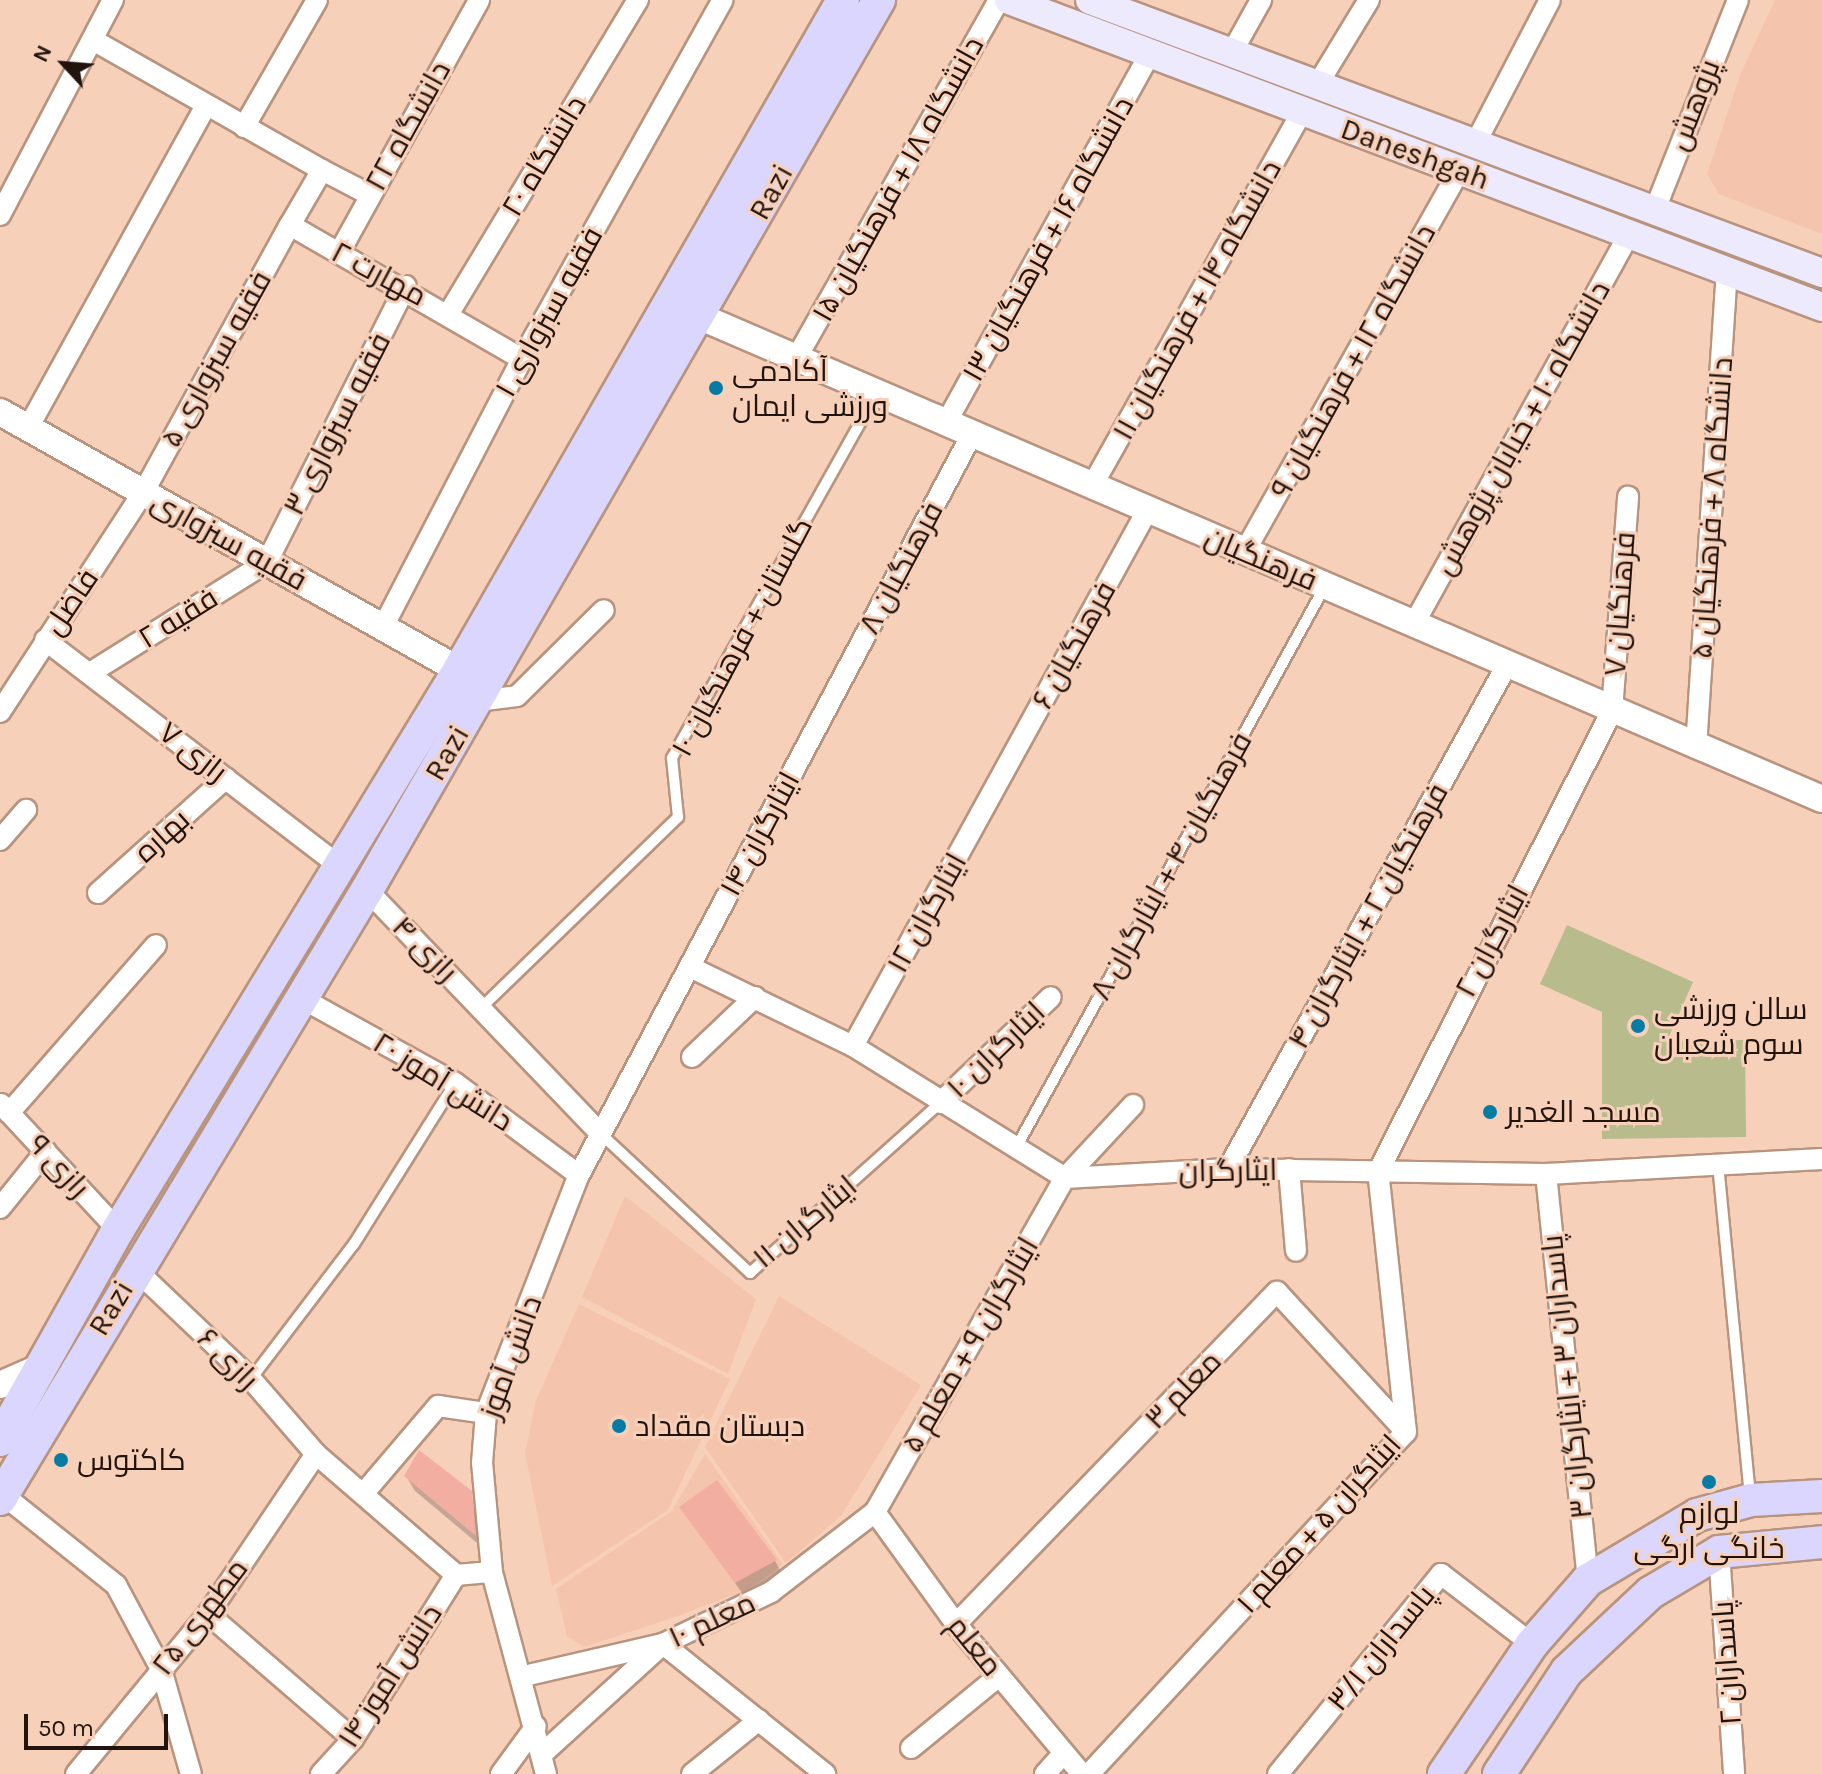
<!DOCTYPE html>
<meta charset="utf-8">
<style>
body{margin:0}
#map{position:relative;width:1822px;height:1774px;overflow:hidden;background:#f7d0ba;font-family:Karla,Cairo,sans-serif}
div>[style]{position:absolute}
.built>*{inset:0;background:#f4c5ac}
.green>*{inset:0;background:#b8bb8b}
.shadow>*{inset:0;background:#0003}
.building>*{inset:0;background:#f3aea2}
.roads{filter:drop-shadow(2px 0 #b8947f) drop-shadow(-2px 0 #b8947f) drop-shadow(0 2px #b8947f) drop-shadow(0 -2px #b8947f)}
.service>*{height:10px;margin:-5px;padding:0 5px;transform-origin:5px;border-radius:5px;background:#fff}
.minor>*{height:20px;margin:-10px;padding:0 10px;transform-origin:10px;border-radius:10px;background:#fff}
.tertiary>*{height:26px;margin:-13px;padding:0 13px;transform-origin:13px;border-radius:13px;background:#fff}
.secondary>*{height:28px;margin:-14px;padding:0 14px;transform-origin:14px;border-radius:14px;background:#edeafe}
.primary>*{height:32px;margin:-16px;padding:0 16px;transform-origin:16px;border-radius:16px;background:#dbd6fd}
.dots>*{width:22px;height:22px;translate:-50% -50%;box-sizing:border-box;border:4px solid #f7d0ba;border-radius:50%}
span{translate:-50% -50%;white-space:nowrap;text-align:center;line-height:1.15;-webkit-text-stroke:6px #f7d0ba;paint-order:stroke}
.street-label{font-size:30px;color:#22140d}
.poi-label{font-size:30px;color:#22140d}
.left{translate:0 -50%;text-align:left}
.north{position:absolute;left:24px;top:24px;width:80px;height:80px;-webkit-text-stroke:6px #f7d0ba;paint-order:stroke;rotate:296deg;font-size:22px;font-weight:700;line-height:32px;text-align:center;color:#22140d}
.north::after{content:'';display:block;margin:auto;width:28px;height:36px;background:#22140d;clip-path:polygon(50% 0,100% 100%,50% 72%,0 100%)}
.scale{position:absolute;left:24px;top:1714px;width:144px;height:36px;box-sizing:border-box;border:4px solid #22140d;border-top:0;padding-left:10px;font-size:24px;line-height:28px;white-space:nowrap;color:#22140d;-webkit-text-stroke:6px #f7d0ba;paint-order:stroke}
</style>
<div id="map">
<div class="built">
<i style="clip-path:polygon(1775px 0,1822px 0,1822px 234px,1719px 194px,1707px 174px,1740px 75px)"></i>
<i style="clip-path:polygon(625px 1196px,756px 1299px,728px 1374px,582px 1297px)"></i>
<i style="clip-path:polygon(779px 1296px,921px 1385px,841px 1516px,786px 1563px,705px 1447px)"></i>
<i style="clip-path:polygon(579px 1304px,730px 1379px,668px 1510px,552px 1586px,525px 1453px,536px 1400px)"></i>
<i style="clip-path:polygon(705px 1454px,783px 1564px,749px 1589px,675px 1617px,584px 1647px,567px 1636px,556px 1589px,672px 1511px)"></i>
</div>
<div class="green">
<i style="clip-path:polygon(1567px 925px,1693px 982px,1667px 1041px,1745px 1040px,1746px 1137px,1602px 1139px,1602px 1012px,1540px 984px)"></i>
</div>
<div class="shadow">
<i style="clip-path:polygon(406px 1476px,470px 1492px,483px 1548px,415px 1491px)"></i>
<i style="clip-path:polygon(682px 1508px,775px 1561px,783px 1575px,745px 1597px)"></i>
</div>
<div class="building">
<i style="clip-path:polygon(419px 1450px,472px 1491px,476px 1536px,404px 1476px)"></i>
<i style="clip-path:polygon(717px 1480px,777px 1560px,735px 1583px,679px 1507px)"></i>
</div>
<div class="roads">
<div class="service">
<i style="left:482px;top:1007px;width:273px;rotate:-44.1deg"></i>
<i style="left:678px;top:817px;width:59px;rotate:-95.8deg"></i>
<i style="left:672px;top:758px;width:417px;rotate:-60.7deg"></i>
<i style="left:601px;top:1134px;width:204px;rotate:43deg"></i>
<i style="left:750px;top:1273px;width:255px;rotate:-41.8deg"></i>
<i style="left:1017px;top:1146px;width:637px;rotate:-61.18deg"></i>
<i style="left:1718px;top:1164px;width:336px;rotate:84.5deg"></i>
<i style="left:251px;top:1379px;width:170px;rotate:-52.7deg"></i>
<i style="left:354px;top:1244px;width:190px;rotate:-57.9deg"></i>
</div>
<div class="minor">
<i style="left:93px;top:40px;width:263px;rotate:29.6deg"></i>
<i style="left:322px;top:170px;width:64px;rotate:120.2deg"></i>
<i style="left:290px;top:225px;width:268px;rotate:30deg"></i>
<i style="left:1231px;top:54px;width:62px;rotate:-60.9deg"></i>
<i style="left:1316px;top:87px;width:102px;rotate:-58.7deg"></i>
<i style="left:244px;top:127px;width:146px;rotate:-60.1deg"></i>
<i style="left:1476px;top:142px;width:160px;rotate:-62.5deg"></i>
<i style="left:322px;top:170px;width:54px;rotate:27.5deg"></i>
<i style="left:1654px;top:212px;width:228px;rotate:-68.4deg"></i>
<i style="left:0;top:215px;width:243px;rotate:-62.3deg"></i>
<i style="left:339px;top:253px;width:289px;rotate:-61deg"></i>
<i style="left:449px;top:313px;width:366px;rotate:-58.9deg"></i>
<i style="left:797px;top:357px;width:410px;rotate:-60.5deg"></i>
<i style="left:946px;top:423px;width:420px;rotate:-61.1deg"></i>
<i style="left:28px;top:428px;width:369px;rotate:-61.1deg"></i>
<i style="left:1092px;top:486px;width:427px;rotate:-60.7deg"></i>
<i style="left:1245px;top:551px;width:437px;rotate:-60.6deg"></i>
<i style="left:1415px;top:622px;width:443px;rotate:-61.1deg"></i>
<i style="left:383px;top:627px;width:302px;rotate:-62.6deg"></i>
<i style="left:522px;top:359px;width:411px;rotate:-60.8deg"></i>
<i style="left:45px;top:640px;width:372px;rotate:37.5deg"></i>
<i style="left:90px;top:673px;width:209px;rotate:-32.1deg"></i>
<i style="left:267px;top:562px;width:309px;rotate:-63.3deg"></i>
<i style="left:477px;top:701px;width:40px;rotate:-7.1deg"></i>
<i style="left:517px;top:696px;width:122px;rotate:-44.7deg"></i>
<i style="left:0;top:712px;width:262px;rotate:-56.9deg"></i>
<i style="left:143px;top:493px;width:306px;rotate:-61.3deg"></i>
<i style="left:1696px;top:748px;width:481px;rotate:-86.3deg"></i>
<i style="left:0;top:840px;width:40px;rotate:-49deg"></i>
<i style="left:367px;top:890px;width:338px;rotate:46.2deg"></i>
<i style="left:98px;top:893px;width:172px;rotate:-41.9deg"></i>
<i style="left:690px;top:967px;width:181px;rotate:25.9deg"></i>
<i style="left:853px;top:1046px;width:250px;rotate:31.9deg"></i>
<i style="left:1065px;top:1178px;width:163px;rotate:-3.2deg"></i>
<i style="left:1228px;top:1169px;width:318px;rotate:0.9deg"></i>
<i style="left:1546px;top:1174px;width:276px;rotate:-3.1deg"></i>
<i style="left:301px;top:998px;width:176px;rotate:28.9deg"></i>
<i style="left:455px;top:1083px;width:154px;rotate:36.6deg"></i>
<i style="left:853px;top:1046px;width:610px;rotate:-61.21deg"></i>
<i style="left:692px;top:1057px;width:87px;rotate:-43.6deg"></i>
<i style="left:940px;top:1103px;width:153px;rotate:-43.7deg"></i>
<i style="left:1px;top:1104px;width:172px;rotate:47.1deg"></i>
<i style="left:9px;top:1113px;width:223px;rotate:-48.8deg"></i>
<i style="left:1228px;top:1169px;width:578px;rotate:-61.04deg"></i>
<i style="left:1289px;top:1169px;width:82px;rotate:85.1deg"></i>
<i style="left:1546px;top:1174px;width:408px;rotate:84.1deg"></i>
<i style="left:0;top:1208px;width:73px;rotate:-51.1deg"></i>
<i style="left:135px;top:1269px;width:160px;rotate:43.5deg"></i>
<i style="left:251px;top:1379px;width:99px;rotate:49.1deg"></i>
<i style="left:316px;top:1454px;width:185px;rotate:40.8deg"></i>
<i style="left:456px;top:1575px;width:36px;rotate:-5deg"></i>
<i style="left:2px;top:1494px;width:146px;rotate:38.6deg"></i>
<i style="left:116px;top:1585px;width:95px;rotate:61.8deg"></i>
<i style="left:161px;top:1669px;width:109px;rotate:74.1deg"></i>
<i style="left:363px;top:1494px;width:116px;rotate:-49.6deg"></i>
<i style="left:438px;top:1406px;width:49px;rotate:8.3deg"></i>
<i style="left:875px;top:1512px;width:138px;rotate:54.1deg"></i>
<i style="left:956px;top:1624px;width:196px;rotate:50deg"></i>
<i style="left:1719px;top:1552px;width:223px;rotate:86.1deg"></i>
<i style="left:208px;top:1614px;width:191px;rotate:40.8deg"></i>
<i style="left:956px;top:1624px;width:462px;rotate:-46deg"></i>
<i style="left:1277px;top:1292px;width:190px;rotate:47.3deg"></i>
<i style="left:524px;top:1676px;width:143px;rotate:-13deg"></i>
<i style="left:663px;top:1644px;width:120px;rotate:-25.7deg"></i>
<i style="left:771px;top:1592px;width:131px;rotate:-37.6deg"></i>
<i style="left:875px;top:1512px;width:384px;rotate:-60.4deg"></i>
<i style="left:1065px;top:1178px;width:100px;rotate:-47deg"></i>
<i style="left:911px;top:1748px;width:114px;rotate:-39.3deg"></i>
<i style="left:542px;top:1754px;width:164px;rotate:-42.3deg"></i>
<i style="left:663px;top:1644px;width:208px;rotate:38.7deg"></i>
<i style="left:76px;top:1774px;width:207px;rotate:-50.5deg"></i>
<i style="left:208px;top:1614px;width:193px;rotate:-56deg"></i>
<i style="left:321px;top:1774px;width:47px;rotate:-47.6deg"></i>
<i style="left:353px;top:1739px;width:194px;rotate:-57.9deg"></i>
<i style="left:501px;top:1774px;width:59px;rotate:-53.9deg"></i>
<i style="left:546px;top:1774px;width:209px;rotate:-105deg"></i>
<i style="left:492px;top:1572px;width:109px;rotate:-95.2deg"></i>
<i style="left:482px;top:1463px;width:50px;rotate:-85.4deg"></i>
<i style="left:486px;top:1413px;width:256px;rotate:-68.7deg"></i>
<i style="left:579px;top:1175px;width:837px;rotate:-62.06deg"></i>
<i style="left:692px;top:1774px;width:86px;rotate:-38.9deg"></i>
<i style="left:1045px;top:1774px;width:28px;rotate:-48deg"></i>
<i style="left:1089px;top:1774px;width:466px;rotate:-47.2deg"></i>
<i style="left:1406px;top:1432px;width:262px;rotate:-96.1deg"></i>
<i style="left:1378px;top:1172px;width:517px;rotate:-63.09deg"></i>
<i style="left:1612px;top:711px;width:215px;rotate:-85.7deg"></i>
<i style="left:1278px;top:1774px;width:258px;rotate:-50.8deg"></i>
<i style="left:1441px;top:1574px;width:115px;rotate:37.6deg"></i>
</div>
<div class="tertiary">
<i style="left:701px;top:317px;width:1220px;rotate:23.27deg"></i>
<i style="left:0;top:412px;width:527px;rotate:29.34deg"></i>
<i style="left:0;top:1385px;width:43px;rotate:-23.6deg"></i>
</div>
<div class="secondary">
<i style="left:1009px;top:0;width:869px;rotate:20.69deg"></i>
<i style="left:1090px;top:0;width:781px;rotate:20.45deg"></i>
</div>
<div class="primary">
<i style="left:0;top:1440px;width:241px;rotate:-60.7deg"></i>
<i style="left:118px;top:1230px;width:656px;rotate:-58.66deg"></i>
<i style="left:459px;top:670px;width:772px;rotate:-60.18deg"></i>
<i style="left:0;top:1499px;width:711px;rotate:-58.93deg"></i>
<i style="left:367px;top:890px;width:1027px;rotate:-60.09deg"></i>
<i style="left:1444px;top:1774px;width:157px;rotate:-55.9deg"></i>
<i style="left:1532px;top:1644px;width:85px;rotate:-48.8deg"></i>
<i style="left:1588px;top:1580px;width:127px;rotate:-30.8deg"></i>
<i style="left:1697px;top:1515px;width:56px;rotate:-15.5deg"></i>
<i style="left:1751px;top:1500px;width:71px;rotate:-3.2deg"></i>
<i style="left:1499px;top:1774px;width:123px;rotate:-56.6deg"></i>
<i style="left:1567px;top:1671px;width:114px;rotate:-43.2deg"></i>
<i style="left:1650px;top:1593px;width:80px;rotate:-30.7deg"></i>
<i style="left:1719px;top:1552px;width:103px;rotate:-5.5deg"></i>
</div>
</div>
<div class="dots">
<i style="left:716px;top:388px;background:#067ba3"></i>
<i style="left:1638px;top:1026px;background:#067ba3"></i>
<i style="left:1490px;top:1112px;background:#067ba3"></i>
<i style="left:619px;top:1426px;background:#067ba3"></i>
<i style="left:61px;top:1460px;background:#067ba3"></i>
<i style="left:1709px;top:1482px;background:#067ba3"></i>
</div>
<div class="street-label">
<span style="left:1694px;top:105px;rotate:-69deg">پژوهش</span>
<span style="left:408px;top:126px;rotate:-61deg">دانشگاه ۲۲</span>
<span style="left:1415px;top:154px;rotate:20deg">Daneshgah</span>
<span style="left:544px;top:156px;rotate:-59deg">دانشگاه ۲۰</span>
<span style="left:898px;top:179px;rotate:-61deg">دانشگاه ۱۸ + فرهنگیان ۱۵</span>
<span style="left:771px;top:192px;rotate:-61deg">Razi</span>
<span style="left:1048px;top:239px;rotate:-61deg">دانشگاه ۱۶ + فرهنگیان ۱۳</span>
<span style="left:379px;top:274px;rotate:28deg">مهارت ۲</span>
<span style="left:1197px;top:300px;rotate:-61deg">دانشگاه ۱۴ + فرهنگیان ۱۱</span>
<span style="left:549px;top:312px;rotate:-61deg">فقیه سبزواری ۱</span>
<span style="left:216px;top:359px;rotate:-61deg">فقیه سبزواری ۵</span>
<span style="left:1353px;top:361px;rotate:-61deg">دانشگاه ۱۲ + فرهنگیان ۹</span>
<span style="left:337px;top:424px;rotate:-63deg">فقیه سبزواری ۳</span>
<span style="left:1522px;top:428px;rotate:-61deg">دانشگاه ۱۰ + خیابان پژوهش</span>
<span style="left:1712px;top:508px;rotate:-86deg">دانشگاه ۸ + فرهنگیان ۵</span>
<span style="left:229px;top:541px;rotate:29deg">فقیه سبزواری</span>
<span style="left:1261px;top:559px;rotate:23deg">فرهنگیان</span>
<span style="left:901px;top:568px;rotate:-62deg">فرهنگیان ۸</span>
<span style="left:71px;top:602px;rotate:-56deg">فاضل</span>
<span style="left:1620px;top:604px;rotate:-86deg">فرهنگیان ۷</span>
<span style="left:178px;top:618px;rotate:-32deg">فقیه ۲</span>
<span style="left:742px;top:637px;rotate:-62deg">گلستان + فرهنگیان ۱۰</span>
<span style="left:1074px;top:645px;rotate:-61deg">فرهنگیان ۶</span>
<span style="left:193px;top:752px;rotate:38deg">رازی ۷</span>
<span style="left:447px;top:753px;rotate:-60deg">Razi</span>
<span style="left:760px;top:834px;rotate:-62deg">ایثارگران ۱۴</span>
<span style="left:162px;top:836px;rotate:-42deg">بهاره</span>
<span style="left:1171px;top:866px;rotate:-61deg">فرهنگیان ۴ + ایثارگران ۸</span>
<span style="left:927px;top:913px;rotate:-61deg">ایثارگران ۱۲</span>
<span style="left:1368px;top:916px;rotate:-61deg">فرهنگیان ۲ + ایثارگران ۴</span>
<span style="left:1492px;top:941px;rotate:-62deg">ایثارگران ۲</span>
<span style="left:425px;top:949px;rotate:45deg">رازی ۴</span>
<span style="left:996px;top:1050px;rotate:-44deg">ایثارگران ۱۰</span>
<span style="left:443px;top:1082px;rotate:32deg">دانش آموز ۲۰</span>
<span style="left:59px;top:1166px;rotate:47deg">رازی ۹</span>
<span style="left:1228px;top:1171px;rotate:-1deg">ایثارگران</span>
<span style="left:805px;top:1222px;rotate:-40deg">ایثارگران ۱۱</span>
<span style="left:111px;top:1308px;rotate:-59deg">Razi</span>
<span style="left:970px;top:1345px;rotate:-60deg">ایثارگران ۹ + معلم ۵</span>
<span style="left:511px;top:1357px;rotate:-70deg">دانش آموز</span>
<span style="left:228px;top:1359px;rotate:45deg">رازی ۶</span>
<span style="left:1567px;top:1377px;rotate:-96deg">پاسداران ۳ + ایثارگران ۳</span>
<span style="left:1183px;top:1390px;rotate:-46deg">معلم ۳</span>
<span style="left:1319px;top:1524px;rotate:-48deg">ایثاگران ۵ + معلم ۱</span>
<span style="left:200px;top:1617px;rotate:-53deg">مطهری ۲۵</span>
<span style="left:712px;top:1620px;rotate:-25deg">معلم ۱۰</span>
<span style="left:975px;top:1646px;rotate:51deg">معلم</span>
<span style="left:1381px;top:1648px;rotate:-51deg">پاسداران ۳/۱</span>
<span style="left:1727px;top:1663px;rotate:-94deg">پاسداران ۲</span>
<span style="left:390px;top:1676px;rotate:-57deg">دانش آموز ۱۴</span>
</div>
<div class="poi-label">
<span class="left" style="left:732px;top:388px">آکادمی<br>ورزشی ایمان</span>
<span class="left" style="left:1654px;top:1026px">سالن ورزشی<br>سوم شعبان</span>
<span class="left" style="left:1506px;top:1112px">مسجد الغدیر</span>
<span class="left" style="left:635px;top:1426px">دبستان مقداد</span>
<span class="left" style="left:77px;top:1460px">کاکتوس</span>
<span style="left:1709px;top:1530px">لوازم<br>خانگی ارگی</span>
</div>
<div class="north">N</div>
<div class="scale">50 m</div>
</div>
